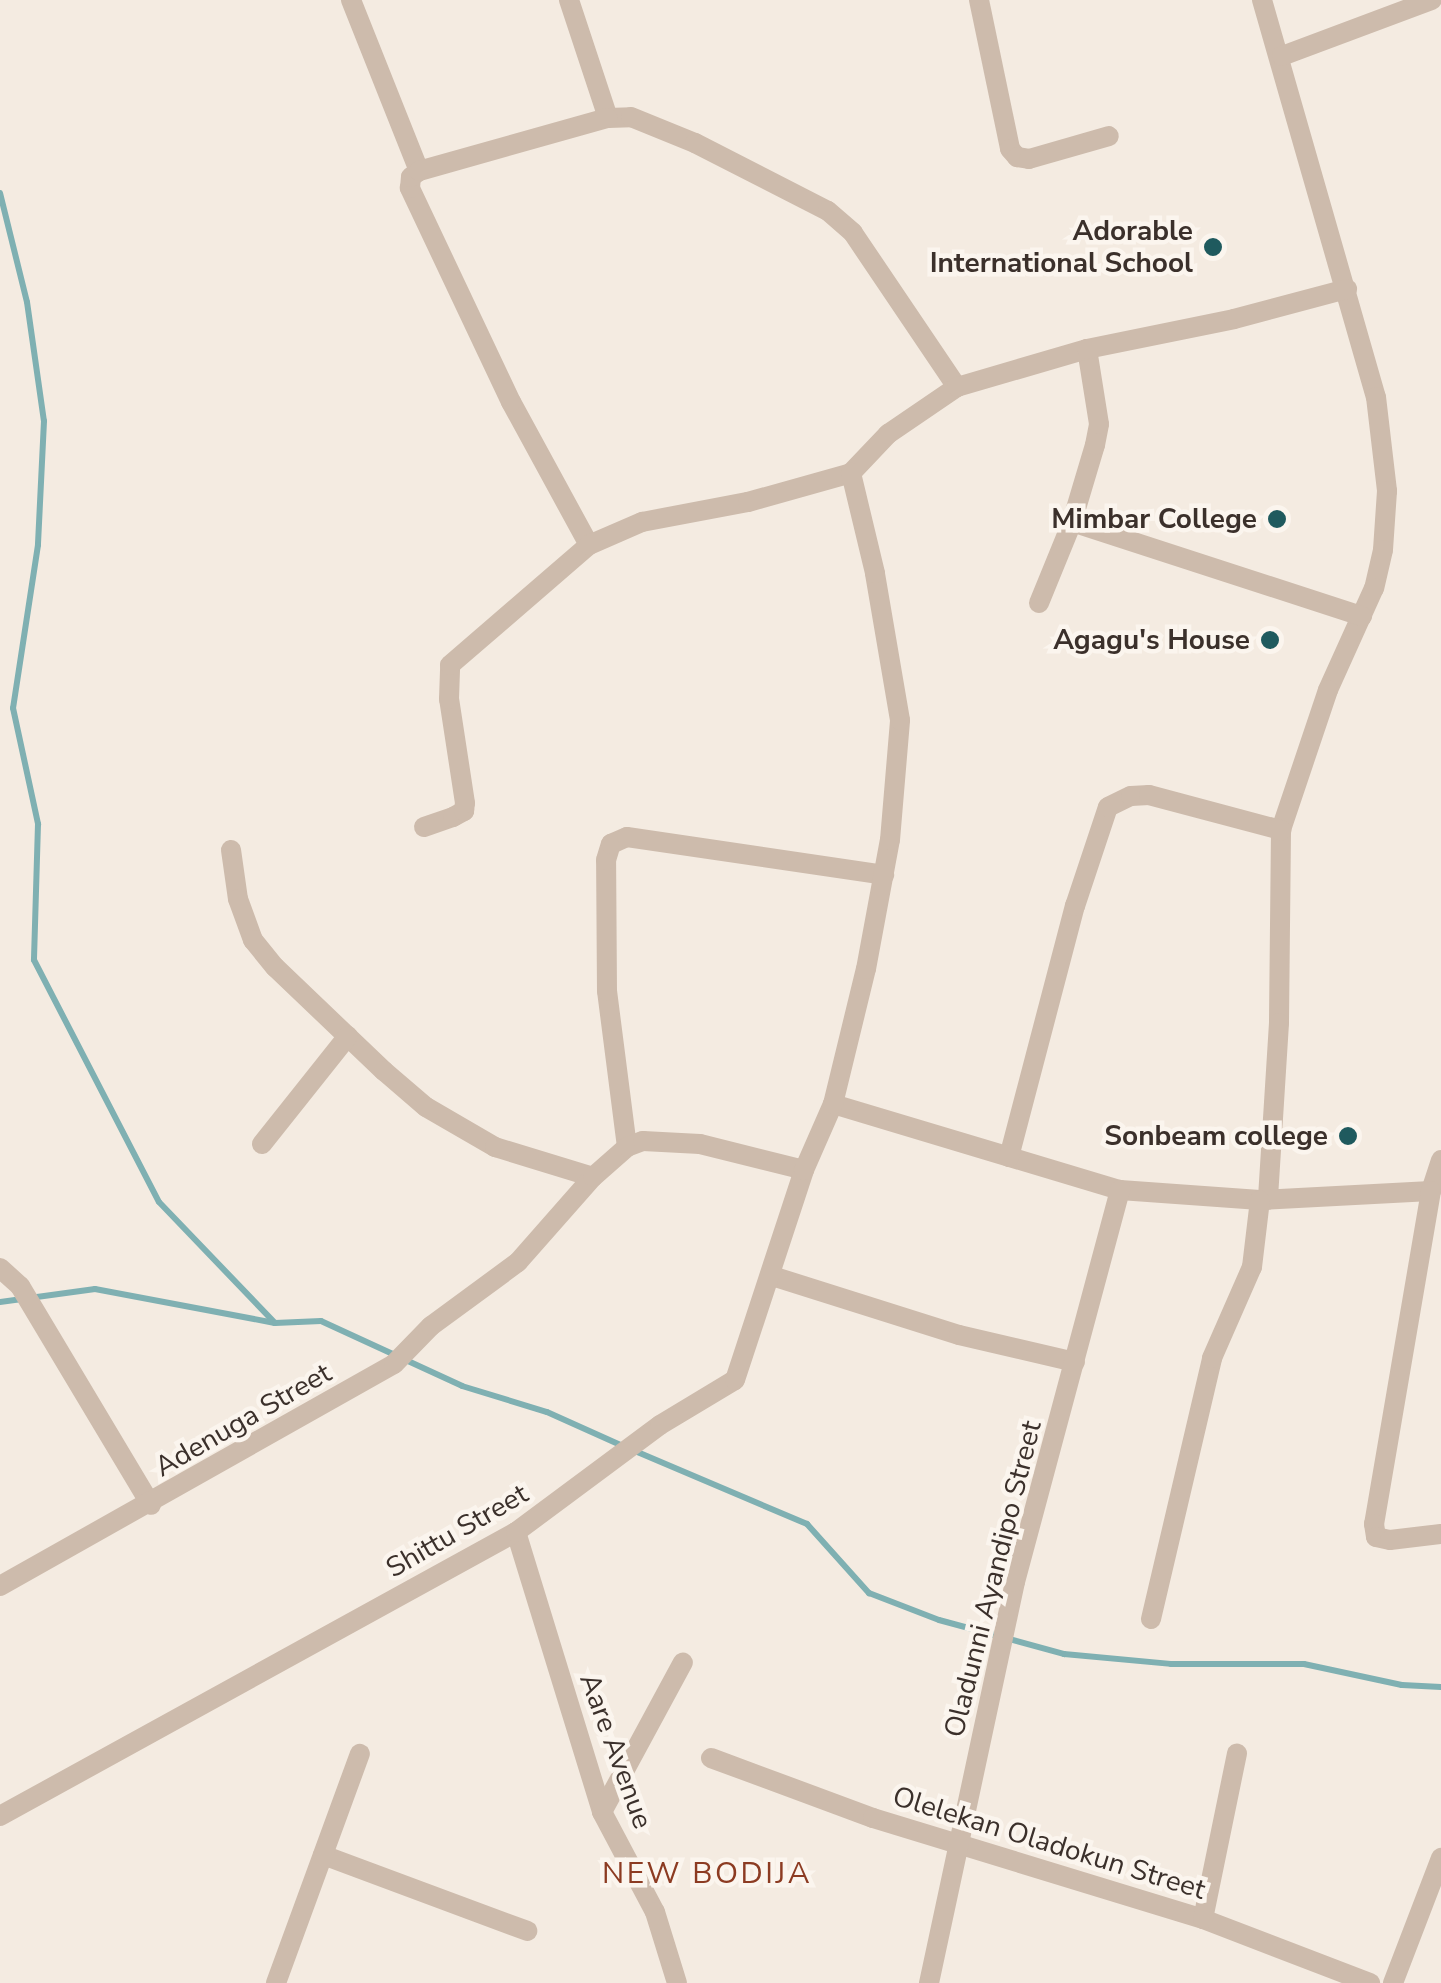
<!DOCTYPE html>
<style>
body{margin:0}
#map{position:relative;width:1441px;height:1983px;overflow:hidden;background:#f4ebe1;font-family:"Nunito Sans",sans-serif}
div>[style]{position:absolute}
.stream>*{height:6px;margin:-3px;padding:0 3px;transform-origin:3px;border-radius:3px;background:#7fb0b2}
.street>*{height:20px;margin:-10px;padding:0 10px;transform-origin:10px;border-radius:10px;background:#cdbbac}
.dots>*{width:28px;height:28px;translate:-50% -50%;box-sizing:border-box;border:5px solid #fbf5ee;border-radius:50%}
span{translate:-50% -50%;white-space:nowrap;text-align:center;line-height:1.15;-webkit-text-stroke:9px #fbf5ee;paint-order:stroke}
.poi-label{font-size:28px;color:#3b302b;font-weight:700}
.right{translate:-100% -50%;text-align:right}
.street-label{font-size:28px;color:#3b302b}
.neighbourhood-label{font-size:30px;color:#8c3b22;letter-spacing:2.5px}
</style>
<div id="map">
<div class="stream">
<i style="left:0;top:193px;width:112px;rotate:76.1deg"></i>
<i style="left:27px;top:302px;width:120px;rotate:81.9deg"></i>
<i style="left:44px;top:421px;width:124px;rotate:92.8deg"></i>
<i style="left:38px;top:545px;width:165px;rotate:98.7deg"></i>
<i style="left:13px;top:708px;width:119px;rotate:77.8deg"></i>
<i style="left:38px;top:824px;width:136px;rotate:91.7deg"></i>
<i style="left:34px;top:960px;width:272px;rotate:62.7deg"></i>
<i style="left:159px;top:1202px;width:166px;rotate:46.2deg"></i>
<i style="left:0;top:1302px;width:96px;rotate:-7.8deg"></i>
<i style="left:95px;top:1289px;width:183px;rotate:10.7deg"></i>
<i style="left:275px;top:1323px;width:46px;rotate:-2.5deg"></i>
<i style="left:321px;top:1321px;width:155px;rotate:24.7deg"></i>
<i style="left:462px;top:1386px;width:89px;rotate:17deg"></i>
<i style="left:547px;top:1412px;width:83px;rotate:24.1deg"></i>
<i style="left:635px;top:1451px;width:187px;rotate:23deg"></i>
<i style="left:807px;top:1524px;width:93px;rotate:48.1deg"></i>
<i style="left:869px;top:1593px;width:75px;rotate:21.1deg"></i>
<i style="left:939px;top:1620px;width:130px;rotate:15.2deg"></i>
<i style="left:1064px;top:1654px;width:107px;rotate:5.3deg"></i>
<i style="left:1171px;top:1664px;width:133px"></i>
<i style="left:1304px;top:1664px;width:100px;rotate:12.1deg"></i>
<i style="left:1402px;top:1685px;width:39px;rotate:3deg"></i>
</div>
<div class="street">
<i style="left:351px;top:0;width:184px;rotate:68.3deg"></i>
<i style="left:569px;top:0;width:124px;rotate:71.7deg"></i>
<i style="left:608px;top:118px;width:23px;rotate:-2deg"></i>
<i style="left:631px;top:117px;width:69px;rotate:22.1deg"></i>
<i style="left:695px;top:143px;width:149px;rotate:27.1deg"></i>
<i style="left:828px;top:211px;width:33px;rotate:41deg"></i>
<i style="left:853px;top:233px;width:186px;rotate:56deg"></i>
<i style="left:979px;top:0;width:152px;rotate:78.2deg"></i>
<i style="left:1010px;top:149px;width:11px;rotate:49deg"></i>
<i style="left:1017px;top:157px;width:12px;rotate:9deg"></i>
<i style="left:1029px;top:159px;width:83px;rotate:-16deg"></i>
<i style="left:1262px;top:0;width:413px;rotate:74deg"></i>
<i style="left:1376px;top:397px;width:95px;rotate:83.3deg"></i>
<i style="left:1387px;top:491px;width:59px;rotate:93.9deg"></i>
<i style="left:1383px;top:550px;width:39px;rotate:103deg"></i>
<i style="left:1374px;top:588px;width:112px;rotate:114.3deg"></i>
<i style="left:1328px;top:690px;width:148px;rotate:108.6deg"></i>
<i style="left:1281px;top:830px;width:193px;rotate:90.6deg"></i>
<i style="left:1279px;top:1023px;width:177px;rotate:93.6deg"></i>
<i style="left:1282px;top:56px;width:160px;rotate:-20.5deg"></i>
<i style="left:1072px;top:522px;width:305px;rotate:18deg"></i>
<i style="left:589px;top:545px;width:163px;rotate:-118.6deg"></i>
<i style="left:511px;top:402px;width:237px;rotate:-115.3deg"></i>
<i style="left:410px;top:188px;width:11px;rotate:-85deg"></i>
<i style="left:411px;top:177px;width:10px;rotate:-37deg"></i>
<i style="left:419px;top:171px;width:196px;rotate:-15.7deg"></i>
<i style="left:1039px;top:603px;width:87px;rotate:-67.8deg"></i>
<i style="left:1072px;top:522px;width:80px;rotate:-73.4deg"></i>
<i style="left:1095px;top:445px;width:21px;rotate:-79deg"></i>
<i style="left:1099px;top:424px;width:76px;rotate:-99.1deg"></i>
<i style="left:424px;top:827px;width:31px;rotate:-19deg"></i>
<i style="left:453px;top:817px;width:13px;rotate:-29deg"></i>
<i style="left:464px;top:811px;width:8px;rotate:-83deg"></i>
<i style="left:465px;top:803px;width:105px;rotate:-98.7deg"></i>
<i style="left:449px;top:699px;width:34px;rotate:-88deg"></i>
<i style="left:450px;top:665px;width:184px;rotate:-40.8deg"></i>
<i style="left:589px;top:545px;width:58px;rotate:-23.5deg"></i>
<i style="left:642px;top:522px;width:108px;rotate:-10.7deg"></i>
<i style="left:748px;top:502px;width:107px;rotate:-15.7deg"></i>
<i style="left:851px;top:473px;width:54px;rotate:-46.5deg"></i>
<i style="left:888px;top:434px;width:83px;rotate:-34.3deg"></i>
<i style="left:957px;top:387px;width:135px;rotate:-16.3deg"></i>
<i style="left:1087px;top:349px;width:150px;rotate:-11.5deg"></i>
<i style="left:1234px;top:319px;width:117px;rotate:-14.9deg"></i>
<i style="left:231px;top:850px;width:49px;rotate:81.9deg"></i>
<i style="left:238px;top:899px;width:44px;rotate:69.9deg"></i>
<i style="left:253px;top:940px;width:35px;rotate:51deg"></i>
<i style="left:275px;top:967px;width:151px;rotate:43.7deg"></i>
<i style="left:384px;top:1071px;width:55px;rotate:40.6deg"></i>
<i style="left:426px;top:1107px;width:80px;rotate:30.1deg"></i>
<i style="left:495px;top:1147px;width:102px;rotate:17deg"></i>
<i style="left:833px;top:1104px;width:300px;rotate:16.7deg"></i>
<i style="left:1120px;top:1190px;width:140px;rotate:4.1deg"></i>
<i style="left:1260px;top:1200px;width:171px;rotate:-3deg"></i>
<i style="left:262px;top:1144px;width:138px;rotate:-51.5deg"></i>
<i style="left:627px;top:1147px;width:157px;rotate:-97.3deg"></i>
<i style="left:607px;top:991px;width:131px;rotate:-90.4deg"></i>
<i style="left:606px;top:860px;width:17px;rotate:-73deg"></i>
<i style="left:611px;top:844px;width:17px;rotate:-24deg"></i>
<i style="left:627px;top:837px;width:260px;rotate:8.4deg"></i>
<i style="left:1009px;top:1157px;width:260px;rotate:-75.3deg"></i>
<i style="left:1075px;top:906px;width:104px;rotate:-71.6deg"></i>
<i style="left:1108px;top:807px;width:25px;rotate:-26deg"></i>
<i style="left:1131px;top:796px;width:18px;rotate:-3deg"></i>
<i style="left:1149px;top:795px;width:137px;rotate:14.9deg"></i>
<i style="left:1441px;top:1160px;width:33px;rotate:108deg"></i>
<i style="left:1431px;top:1191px;width:338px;rotate:99.7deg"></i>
<i style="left:1374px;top:1524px;width:13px;rotate:81deg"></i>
<i style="left:1376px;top:1537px;width:14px;rotate:12deg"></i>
<i style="left:1390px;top:1540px;width:51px;rotate:-6.7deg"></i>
<i style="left:0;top:1268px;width:27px;rotate:42deg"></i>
<i style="left:20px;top:1286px;width:255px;rotate:59.1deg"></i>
<i style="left:772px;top:1276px;width:196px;rotate:17.5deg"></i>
<i style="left:959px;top:1335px;width:119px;rotate:13.1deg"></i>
<i style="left:516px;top:1532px;width:293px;rotate:72.9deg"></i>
<i style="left:602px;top:1812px;width:113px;rotate:62.1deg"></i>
<i style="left:655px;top:1912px;width:74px;rotate:72.8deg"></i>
<i style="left:0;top:1586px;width:452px;rotate:-29.4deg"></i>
<i style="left:394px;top:1364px;width:53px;rotate:-45.8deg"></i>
<i style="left:431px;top:1326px;width:108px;rotate:-36.3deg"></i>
<i style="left:518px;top:1262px;width:113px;rotate:-48.6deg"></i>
<i style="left:593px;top:1177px;width:45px;rotate:-41.4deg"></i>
<i style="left:627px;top:1147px;width:17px;rotate:-21deg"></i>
<i style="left:643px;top:1141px;width:57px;rotate:3deg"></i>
<i style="left:700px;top:1144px;width:107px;rotate:14deg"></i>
<i style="left:1151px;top:1619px;width:268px;rotate:-76.8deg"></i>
<i style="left:1212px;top:1358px;width:99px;rotate:-66.3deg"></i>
<i style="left:1252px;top:1267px;width:67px;rotate:-83.2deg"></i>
<i style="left:711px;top:1758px;width:173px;rotate:20.3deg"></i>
<i style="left:873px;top:1818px;width:345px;rotate:17deg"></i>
<i style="left:1203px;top:1919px;width:179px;rotate:21deg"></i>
<i style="left:602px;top:1812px;width:170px;rotate:-61.6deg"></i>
<i style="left:0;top:1816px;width:589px;rotate:-28.83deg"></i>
<i style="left:516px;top:1532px;width:179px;rotate:-36.6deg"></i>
<i style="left:660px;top:1425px;width:87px;rotate:-31deg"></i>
<i style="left:735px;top:1380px;width:221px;rotate:-71.8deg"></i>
<i style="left:804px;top:1170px;width:72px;rotate:-66.3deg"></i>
<i style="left:833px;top:1104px;width:139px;rotate:-76.3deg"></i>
<i style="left:866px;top:969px;width:131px;rotate:-79.5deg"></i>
<i style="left:890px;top:840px;width:120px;rotate:-85.2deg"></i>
<i style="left:900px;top:720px;width:149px;rotate:-99.7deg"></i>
<i style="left:875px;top:573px;width:103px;rotate:-103.5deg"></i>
<i style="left:323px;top:1855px;width:218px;rotate:20.4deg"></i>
<i style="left:1203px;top:1919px;width:169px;rotate:-78.4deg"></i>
<i style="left:276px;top:1983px;width:244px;rotate:-69.9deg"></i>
<i style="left:929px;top:1983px;width:410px;rotate:-77.9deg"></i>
<i style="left:1015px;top:1582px;width:406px;rotate:-75deg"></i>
<i style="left:1393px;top:1983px;width:134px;rotate:-69deg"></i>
</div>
<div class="dots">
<i style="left:1213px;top:247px;background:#1f5a5e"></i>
<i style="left:1277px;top:519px;background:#1f5a5e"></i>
<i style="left:1270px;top:640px;background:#1f5a5e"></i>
<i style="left:1348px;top:1136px;background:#1f5a5e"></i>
</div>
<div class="poi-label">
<span class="right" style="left:1193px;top:247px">Adorable<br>International School</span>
<span class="right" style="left:1257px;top:519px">Mimbar College</span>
<span class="right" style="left:1250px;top:640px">Agagu's House</span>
<span class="right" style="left:1328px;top:1136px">Sonbeam college</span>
</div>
<div class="street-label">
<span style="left:243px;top:1420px;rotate:-30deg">Adenuga Street</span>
<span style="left:457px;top:1531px;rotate:-30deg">Shittu Street</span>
<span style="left:993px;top:1579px;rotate:-76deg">Oladunni Ayandipo Street</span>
<span style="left:616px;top:1751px;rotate:70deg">Aare Avenue</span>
<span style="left:1049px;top:1843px;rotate:17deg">Olelekan Oladokun Street</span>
</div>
<div class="neighbourhood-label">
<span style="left:707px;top:1874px">NEW BODIJA</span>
</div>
</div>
